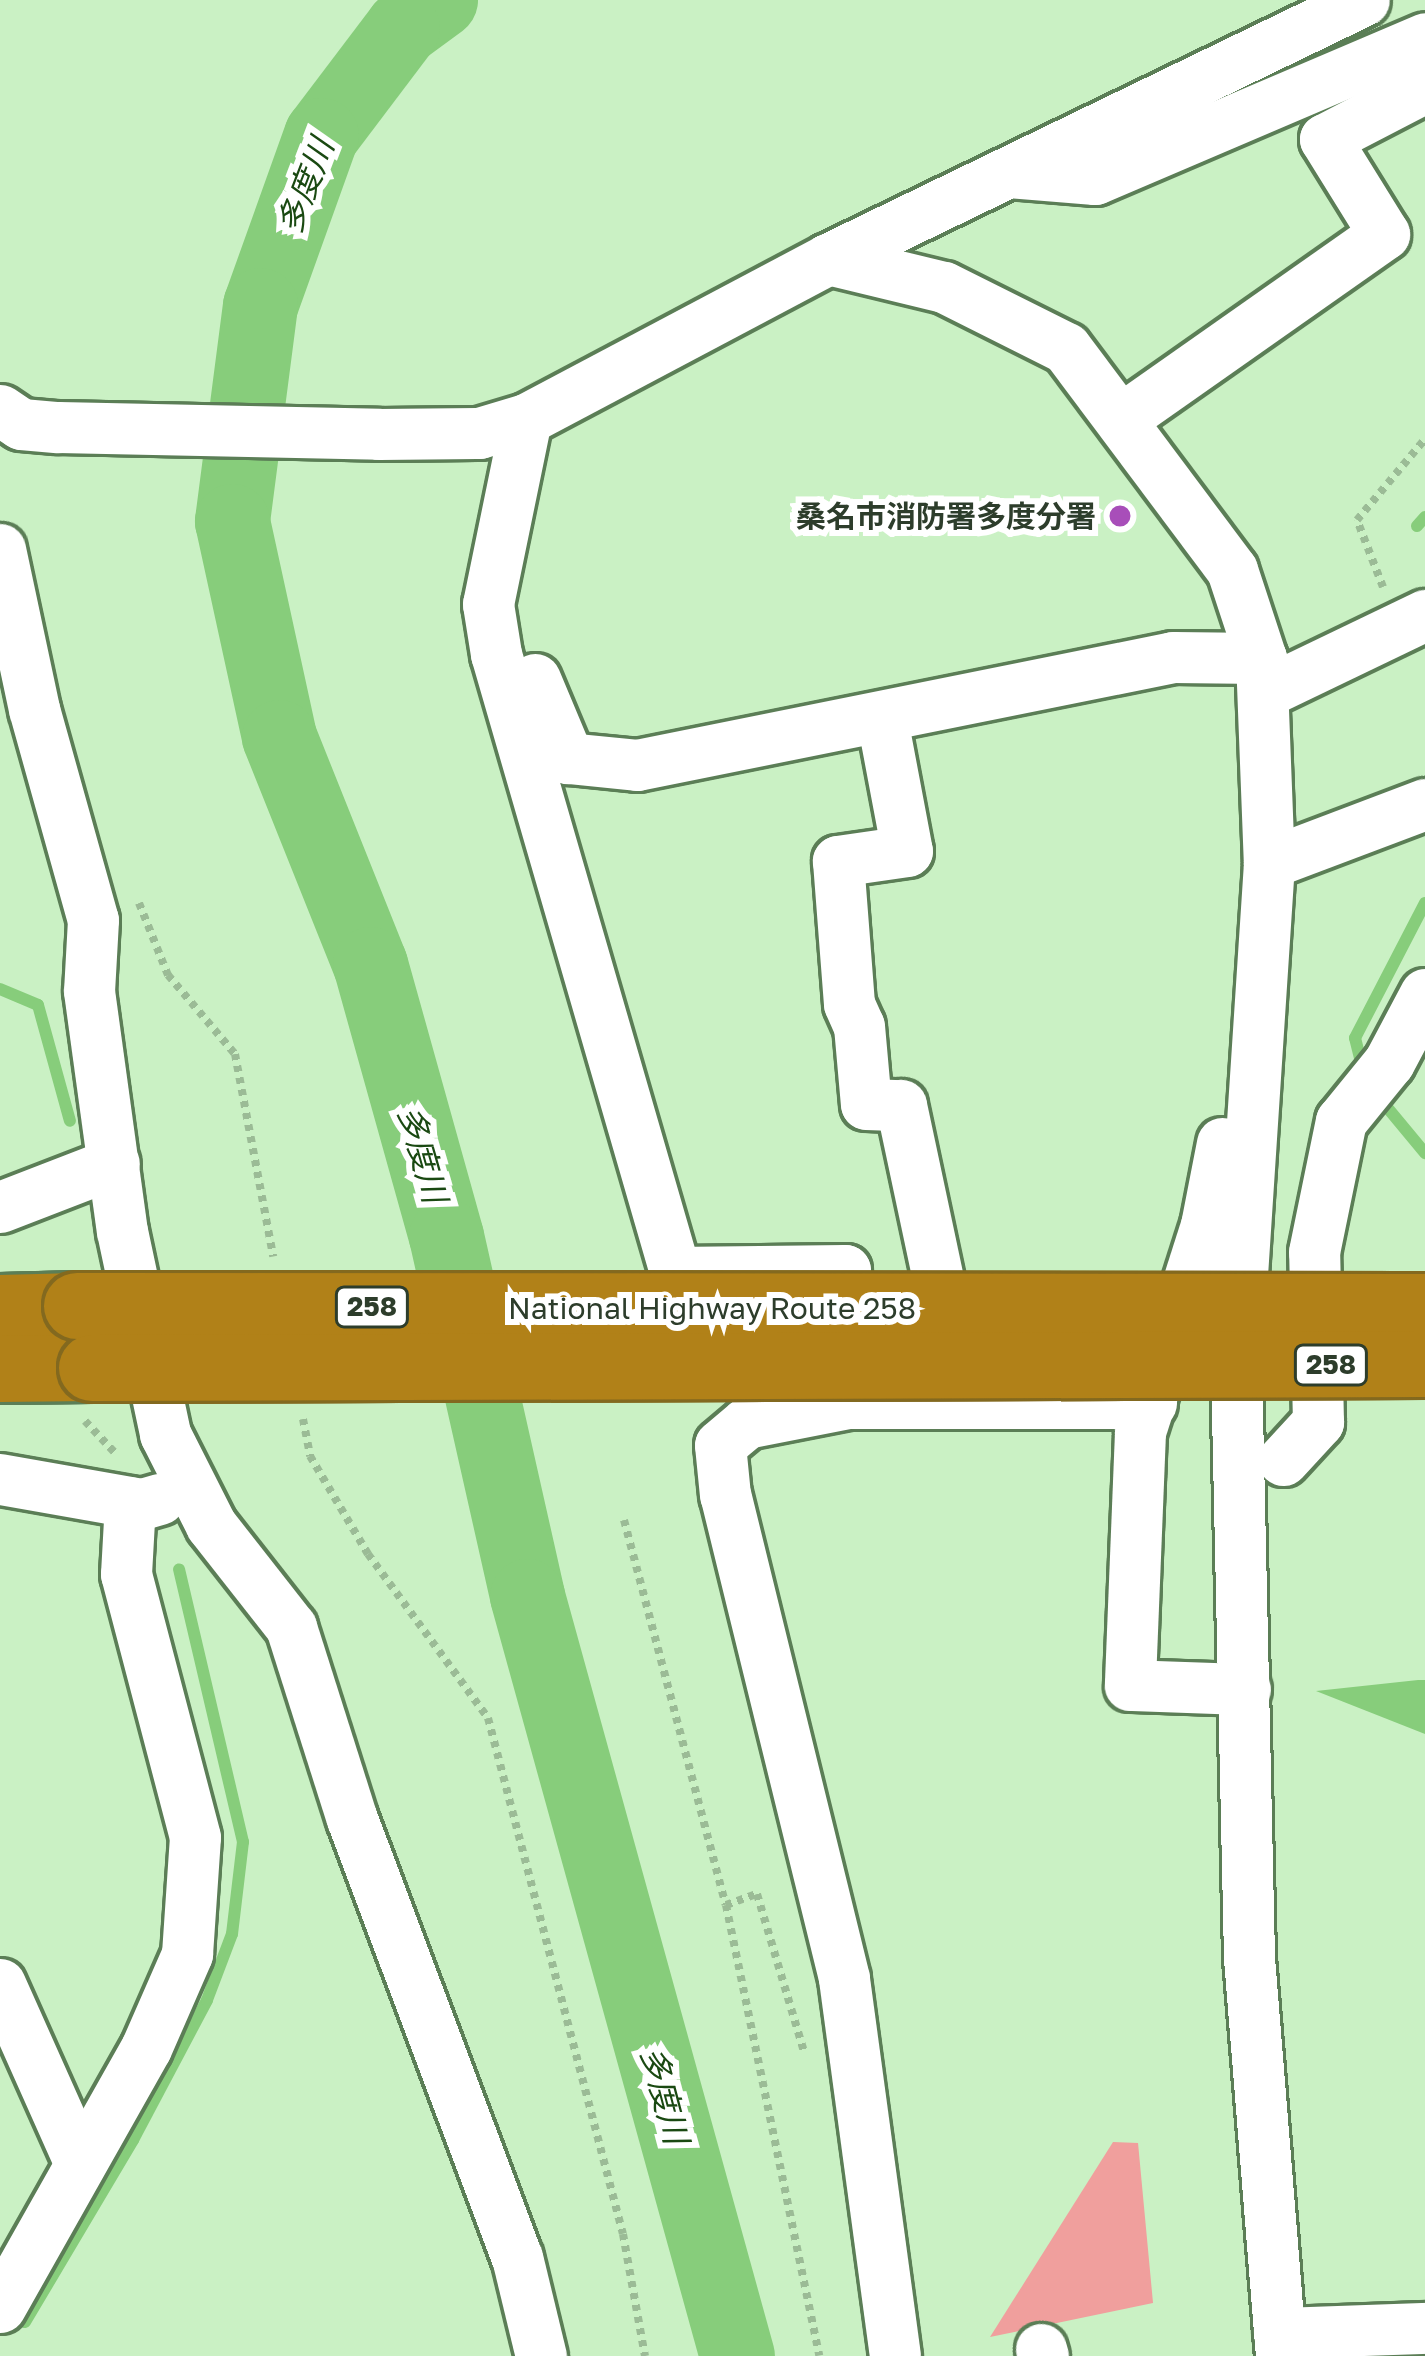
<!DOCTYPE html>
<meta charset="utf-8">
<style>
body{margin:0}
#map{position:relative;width:1425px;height:2356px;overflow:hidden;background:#caf1c4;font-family:"Golos Text","Noto Sans JP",sans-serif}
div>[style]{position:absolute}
.green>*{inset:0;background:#f09f9d}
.water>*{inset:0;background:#87cd7b}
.stream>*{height:12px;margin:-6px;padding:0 6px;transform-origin:6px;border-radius:6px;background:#87cd7b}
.river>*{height:75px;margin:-37.5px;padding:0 37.5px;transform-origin:37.5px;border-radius:37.5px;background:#87cd7b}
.path>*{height:8px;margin-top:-4px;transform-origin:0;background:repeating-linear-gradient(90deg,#9bbb96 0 6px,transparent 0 12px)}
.roads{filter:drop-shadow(3px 0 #5b7e56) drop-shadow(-3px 0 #5b7e56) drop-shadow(0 3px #5b7e56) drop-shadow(0 -3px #5b7e56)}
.minor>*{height:51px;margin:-25.5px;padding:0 25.5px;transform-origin:25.5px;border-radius:25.5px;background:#fff}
.highway>*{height:66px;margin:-33px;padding:0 33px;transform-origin:33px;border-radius:33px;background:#b18118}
.bridges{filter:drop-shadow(3px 0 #83691f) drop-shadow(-3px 0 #83691f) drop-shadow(0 3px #83691f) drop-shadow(0 -3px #83691f)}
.highway-bridge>*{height:66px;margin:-33px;padding:0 33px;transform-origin:33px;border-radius:33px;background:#b18118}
.dots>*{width:33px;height:33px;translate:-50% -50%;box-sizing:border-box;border:6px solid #fff;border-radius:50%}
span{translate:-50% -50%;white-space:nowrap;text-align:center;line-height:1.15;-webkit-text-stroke:12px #fff;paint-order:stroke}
.shield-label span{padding:3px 9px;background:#fff;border:3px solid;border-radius:9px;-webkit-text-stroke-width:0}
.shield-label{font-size:27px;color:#2d3d2b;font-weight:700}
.poi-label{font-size:30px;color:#2d3d2b;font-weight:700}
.right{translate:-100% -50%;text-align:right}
.street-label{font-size:30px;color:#2d3d2b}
.water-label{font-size:33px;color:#1a4912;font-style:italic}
</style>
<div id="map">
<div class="green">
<i style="clip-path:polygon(1113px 2142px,1138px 2143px,1153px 2303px,990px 2337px)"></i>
</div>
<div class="water">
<i style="clip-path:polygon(1425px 1680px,1425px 1734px,1316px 1691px,1418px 1680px)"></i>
</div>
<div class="stream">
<i style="left:1417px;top:526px;width:12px;rotate:-48deg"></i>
<i style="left:0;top:989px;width:41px;rotate:22.8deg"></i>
<i style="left:38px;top:1005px;width:120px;rotate:74.6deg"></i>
<i style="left:1363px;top:1070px;width:33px;rotate:-104deg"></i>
<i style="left:1355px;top:1038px;width:152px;rotate:-62.6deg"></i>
<i style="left:1376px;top:1094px;width:77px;rotate:50.3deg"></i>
<i style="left:25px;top:2322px;width:212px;rotate:-59.3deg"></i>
<i style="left:133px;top:2140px;width:158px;rotate:-62.1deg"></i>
<i style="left:207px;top:2000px;width:71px;rotate:-69.3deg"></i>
<i style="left:232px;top:1934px;width:93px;rotate:-83.2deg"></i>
<i style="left:243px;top:1842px;width:280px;rotate:-103.2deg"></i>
</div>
<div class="river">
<i style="left:440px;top:0;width:47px;rotate:143.6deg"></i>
<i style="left:402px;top:28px;width:134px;rotate:127.1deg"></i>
<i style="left:321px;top:135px;width:181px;rotate:109.7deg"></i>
<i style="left:260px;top:305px;width:218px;rotate:97.4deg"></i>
<i style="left:232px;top:521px;width:221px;rotate:77.7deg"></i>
<i style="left:279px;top:737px;width:245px;rotate:68.2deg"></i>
<i style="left:370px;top:964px;width:282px;rotate:74.4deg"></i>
<i style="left:446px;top:1236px;width:369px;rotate:77.3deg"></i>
<i style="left:527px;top:1596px;width:788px;rotate:74.55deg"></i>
</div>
<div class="path">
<i style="left:1383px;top:587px;width:72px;rotate:-111.2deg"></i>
<i style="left:1357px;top:520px;width:106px;rotate:-50deg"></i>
<i style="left:139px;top:903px;width:78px;rotate:68.1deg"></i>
<i style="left:168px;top:975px;width:104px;rotate:49.7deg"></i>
<i style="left:235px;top:1054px;width:206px;rotate:79.3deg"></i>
<i style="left:303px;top:1419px;width:38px;rotate:79deg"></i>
<i style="left:310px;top:1456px;width:114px;rotate:59.4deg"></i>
<i style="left:368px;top:1554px;width:203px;rotate:53.8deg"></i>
<i style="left:488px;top:1718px;width:533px;rotate:75.34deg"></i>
<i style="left:623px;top:2234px;width:124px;rotate:79.8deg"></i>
<i style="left:85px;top:1421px;width:44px;rotate:46.8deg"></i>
<i style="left:624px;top:1520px;width:398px;rotate:75.2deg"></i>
<i style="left:726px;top:1905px;width:460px;rotate:78.3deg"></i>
<i style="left:726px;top:1905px;width:33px;rotate:-20deg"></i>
<i style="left:757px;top:1894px;width:165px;rotate:73.4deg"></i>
</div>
<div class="roads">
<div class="minor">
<i style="left:1009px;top:172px;width:86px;rotate:4.7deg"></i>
<i style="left:1095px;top:179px;width:359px;rotate:-23.1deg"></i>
<i style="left:828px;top:259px;width:119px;rotate:13.6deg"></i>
<i style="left:944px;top:287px;width:136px;rotate:26.6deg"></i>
<i style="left:1066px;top:348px;width:277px;rotate:53.2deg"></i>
<i style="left:1232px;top:570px;width:93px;rotate:71.8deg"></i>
<i style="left:1261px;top:658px;width:205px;rotate:87.8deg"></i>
<i style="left:1269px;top:863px;width:504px;rotate:93.75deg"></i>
<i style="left:1236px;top:1366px;width:592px;rotate:88.74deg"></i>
<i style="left:1249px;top:1958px;width:399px;rotate:85.4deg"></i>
<i style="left:0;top:410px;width:25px;rotate:34deg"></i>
<i style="left:21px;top:424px;width:37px;rotate:5deg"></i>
<i style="left:58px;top:427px;width:321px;rotate:1.2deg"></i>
<i style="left:379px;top:434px;width:100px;rotate:-0.6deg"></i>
<i style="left:479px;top:433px;width:49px;rotate:-16.6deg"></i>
<i style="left:526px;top:419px;width:342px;rotate:-27.9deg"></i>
<i style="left:828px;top:259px;width:595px;rotate:-25.79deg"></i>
<i style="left:1124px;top:417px;width:318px;rotate:-35.1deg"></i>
<i style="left:1384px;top:234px;width:112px;rotate:-121.8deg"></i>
<i style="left:1325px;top:139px;width:113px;rotate:-27.5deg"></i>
<i style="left:526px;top:419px;width:189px;rotate:101.6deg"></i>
<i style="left:488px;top:604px;width:51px;rotate:80.9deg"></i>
<i style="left:496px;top:654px;width:643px;rotate:73.85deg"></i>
<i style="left:675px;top:1272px;width:170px;rotate:-0.7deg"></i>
<i style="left:845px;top:1270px;width:74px;rotate:86.9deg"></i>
<i style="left:0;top:549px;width:164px;rotate:78deg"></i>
<i style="left:34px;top:709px;width:219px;rotate:74.4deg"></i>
<i style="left:93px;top:920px;width:71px;rotate:93.2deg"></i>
<i style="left:89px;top:991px;width:242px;rotate:82.2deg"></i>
<i style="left:122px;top:1231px;width:208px;rotate:78deg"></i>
<i style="left:165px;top:1434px;width:102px;rotate:63.2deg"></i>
<i style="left:211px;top:1525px;width:130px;rotate:51.9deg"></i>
<i style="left:291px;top:1627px;width:201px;rotate:72.4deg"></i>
<i style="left:352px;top:1819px;width:468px;rotate:69.4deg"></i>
<i style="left:517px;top:2257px;width:102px;rotate:76.4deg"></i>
<i style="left:535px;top:679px;width:86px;rotate:67.3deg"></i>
<i style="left:568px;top:758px;width:69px;rotate:5.8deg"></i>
<i style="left:637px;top:765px;width:547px;rotate:-11.39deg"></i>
<i style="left:1173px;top:657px;width:88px;rotate:0.7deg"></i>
<i style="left:1265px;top:692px;width:178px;rotate:-25.7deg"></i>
<i style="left:882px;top:719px;width:134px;rotate:79.3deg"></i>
<i style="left:907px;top:851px;width:70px;rotate:171.8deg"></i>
<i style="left:838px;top:861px;width:143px;rotate:85.6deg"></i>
<i style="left:849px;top:1004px;width:24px;rotate:66deg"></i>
<i style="left:859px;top:1026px;width:78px;rotate:84.9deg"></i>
<i style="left:866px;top:1104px;width:35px;rotate:2deg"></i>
<i style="left:901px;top:1105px;width:240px;rotate:78deg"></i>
<i style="left:1269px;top:863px;width:167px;rotate:-20.7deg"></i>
<i style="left:1222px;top:1143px;width:84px;rotate:101deg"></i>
<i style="left:1206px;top:1225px;width:217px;rotate:107.7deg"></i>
<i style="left:1140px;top:1432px;width:253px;rotate:92.3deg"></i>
<i style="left:1130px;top:1685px;width:115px;rotate:2deg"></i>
<i style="left:0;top:1207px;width:122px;rotate:-21.1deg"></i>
<i style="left:1283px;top:1460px;width:52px;rotate:-47.4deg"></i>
<i style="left:1318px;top:1422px;width:170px;rotate:-91.3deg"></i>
<i style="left:1314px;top:1252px;width:134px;rotate:-78.4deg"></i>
<i style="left:1341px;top:1121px;width:76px;rotate:-50.9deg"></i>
<i style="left:1389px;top:1062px;width:77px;rotate:-62.1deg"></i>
<i style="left:0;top:1479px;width:144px;rotate:10deg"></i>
<i style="left:142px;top:1504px;width:18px;rotate:-16deg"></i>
<i style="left:0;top:1984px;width:197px;rotate:66deg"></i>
<i style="left:0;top:2307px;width:297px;rotate:-60.6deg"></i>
<i style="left:146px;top:2048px;width:103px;rotate:-66.4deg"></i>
<i style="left:187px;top:1954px;width:117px;rotate:-86.1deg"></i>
<i style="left:195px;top:1837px;width:272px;rotate:-104.7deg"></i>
<i style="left:126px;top:1574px;width:72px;rotate:-86.8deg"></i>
<i style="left:1279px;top:2333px;width:146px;rotate:-2deg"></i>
<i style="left:1041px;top:2349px;width:7px;rotate:74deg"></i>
<i style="left:895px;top:2356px;width:381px;rotate:-97.7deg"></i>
<i style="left:844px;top:1978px;width:497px;rotate:-103.8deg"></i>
<i style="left:725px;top:1495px;width:50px;rotate:-95.7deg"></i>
<i style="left:720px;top:1445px;width:34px;rotate:-40deg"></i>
<i style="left:746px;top:1423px;width:104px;rotate:-11.1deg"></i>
<i style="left:848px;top:1403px;width:303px"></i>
</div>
<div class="highway">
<i style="left:0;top:1308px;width:77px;rotate:-1.5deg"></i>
<i style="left:0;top:1369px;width:92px;rotate:-0.6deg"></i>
</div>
</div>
<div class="bridges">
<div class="highway-bridge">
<i style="left:77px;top:1306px;width:1348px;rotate:0.04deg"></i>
<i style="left:92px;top:1368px;width:1333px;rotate:-0.17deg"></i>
</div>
</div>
<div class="dots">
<i style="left:1120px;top:516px;background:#a84eb9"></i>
</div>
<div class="shield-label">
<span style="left:372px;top:1307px">258</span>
<span style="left:1331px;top:1365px">258</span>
</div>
<div class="poi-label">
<span class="right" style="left:1096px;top:516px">桑名市消防署多度分署</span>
</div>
<div class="street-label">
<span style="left:712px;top:1308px">National Highway Route 258</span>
</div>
<div class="water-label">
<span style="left:305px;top:186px;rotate:-69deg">多度川</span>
<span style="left:423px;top:1154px;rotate:74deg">多度川</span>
<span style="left:665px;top:2095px;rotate:75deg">多度川</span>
</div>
</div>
